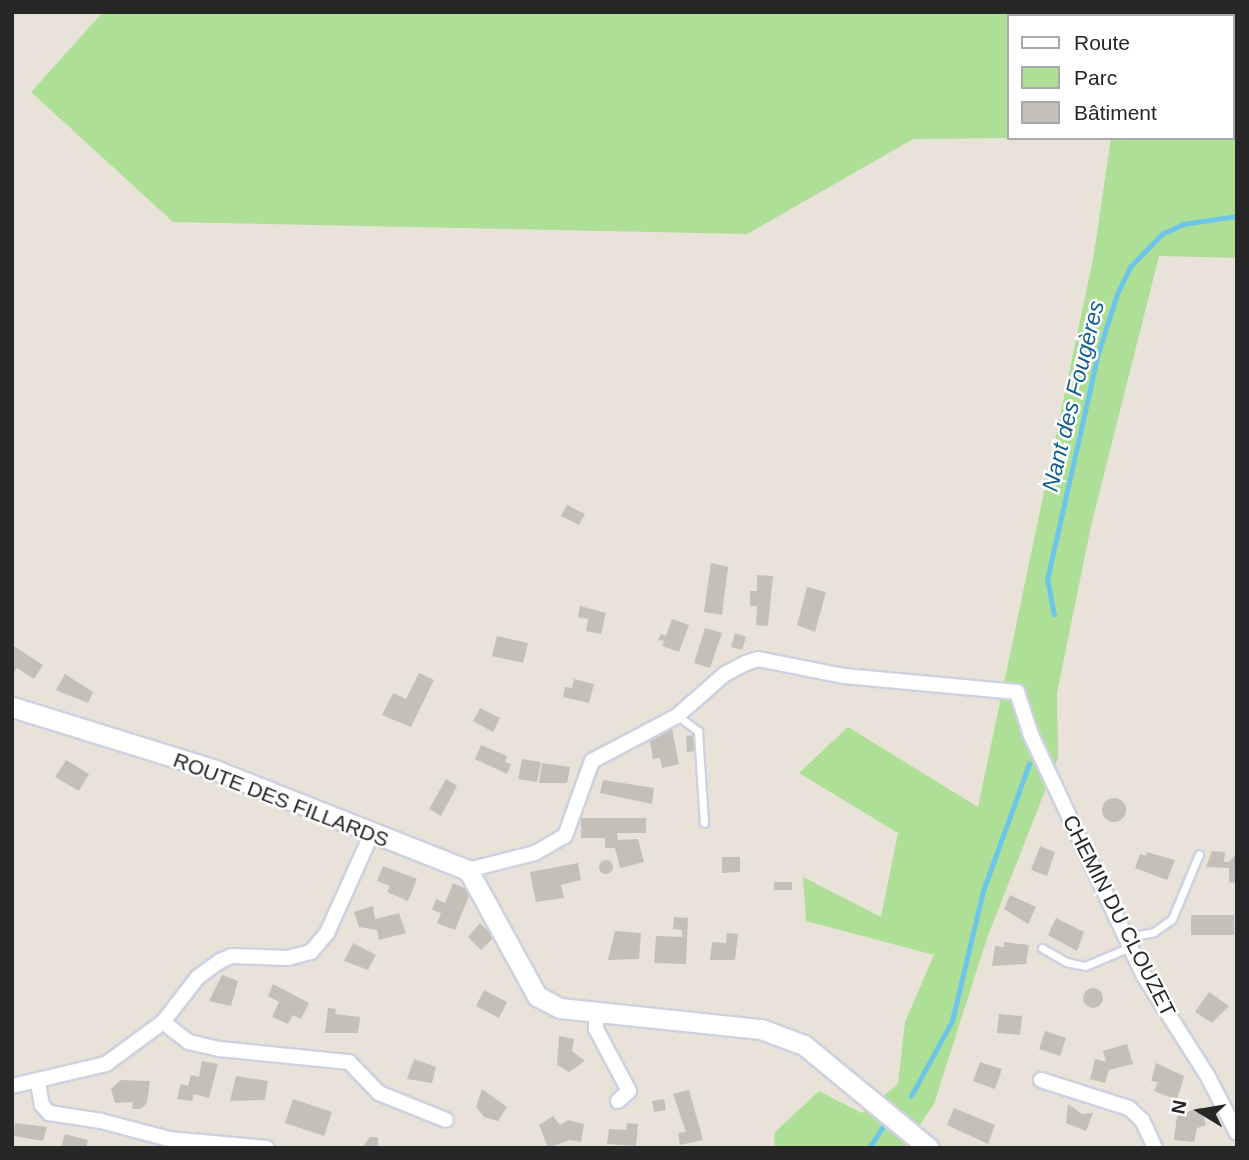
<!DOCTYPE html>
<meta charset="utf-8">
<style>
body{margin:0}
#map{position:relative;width:1249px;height:1160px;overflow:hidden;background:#e9e2d8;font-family:Helvetica,sans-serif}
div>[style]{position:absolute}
.green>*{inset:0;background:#addf96}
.stream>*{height:4.5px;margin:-2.25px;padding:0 2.25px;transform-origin:2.25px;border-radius:2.25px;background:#6dc5e9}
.building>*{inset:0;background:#c4bfb8}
.round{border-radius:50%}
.roads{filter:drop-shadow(2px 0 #ced1e0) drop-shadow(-2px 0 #ced1e0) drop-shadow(0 2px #ced1e0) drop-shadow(0 -2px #ced1e0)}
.lane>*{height:7px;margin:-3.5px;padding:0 3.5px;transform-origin:3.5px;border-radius:3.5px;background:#fff}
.street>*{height:14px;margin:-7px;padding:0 7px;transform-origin:7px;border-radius:7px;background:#fff}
.secondary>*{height:19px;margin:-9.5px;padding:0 9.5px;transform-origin:9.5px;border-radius:9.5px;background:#fff}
span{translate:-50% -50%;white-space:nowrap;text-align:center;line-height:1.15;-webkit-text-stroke:5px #fff;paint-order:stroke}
.street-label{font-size:21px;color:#272727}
.water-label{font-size:23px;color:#116190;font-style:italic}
.frame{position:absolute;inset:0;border:14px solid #272727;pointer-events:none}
.legend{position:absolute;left:1007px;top:14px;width:228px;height:126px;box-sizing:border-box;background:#fff;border:2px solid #a9a9a9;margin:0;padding:9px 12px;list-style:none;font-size:21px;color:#272727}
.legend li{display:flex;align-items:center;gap:14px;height:35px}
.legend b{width:35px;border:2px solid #a9a9a9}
.north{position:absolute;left:1165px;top:1076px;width:70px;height:70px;-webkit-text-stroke:5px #fff;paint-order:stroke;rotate:281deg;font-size:19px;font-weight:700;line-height:28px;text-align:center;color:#272727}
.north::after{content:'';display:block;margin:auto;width:24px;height:32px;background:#272727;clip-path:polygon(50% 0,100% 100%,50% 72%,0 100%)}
</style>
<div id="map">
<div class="green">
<i style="clip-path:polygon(103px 12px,1237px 12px,1237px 258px,1159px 256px,1091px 526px,1057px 693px,1058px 758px,987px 938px,934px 1104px,904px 1148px,774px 1148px,775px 1132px,819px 1091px,862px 1113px,898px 1084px,905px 1022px,934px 955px,806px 921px,803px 877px,881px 917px,898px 833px,799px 773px,848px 727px,978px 807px,1094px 254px,1111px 138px,1233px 138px,1233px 16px,1009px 16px,1009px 138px,913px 139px,747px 234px,173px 222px,31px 92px)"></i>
</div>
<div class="stream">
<i style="left:1054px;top:615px;width:36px;rotate:-101deg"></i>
<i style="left:1047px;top:580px;width:232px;rotate:-77.3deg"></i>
<i style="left:1098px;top:354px;width:63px;rotate:-72.4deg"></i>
<i style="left:1117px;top:294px;width:30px;rotate:-64deg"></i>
<i style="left:1130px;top:267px;width:46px;rotate:-45.9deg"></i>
<i style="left:1162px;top:234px;width:23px;rotate:-25deg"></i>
<i style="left:1183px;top:224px;width:55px;rotate:-8.4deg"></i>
<i style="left:911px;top:1096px;width:85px;rotate:-61.3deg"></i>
<i style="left:952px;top:1021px;width:134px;rotate:-76.6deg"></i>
<i style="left:983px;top:891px;width:135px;rotate:-70.1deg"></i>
<i style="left:869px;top:1148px;width:24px;rotate:-57deg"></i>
</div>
<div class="building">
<i style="clip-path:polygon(567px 505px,585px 514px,579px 525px,561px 516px)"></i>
<i style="clip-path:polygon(711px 563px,728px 567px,722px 615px,704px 612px)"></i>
<i style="clip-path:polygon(757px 575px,773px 576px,768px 626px,756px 625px,757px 606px,750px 606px,750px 591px,757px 591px)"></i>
<i style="clip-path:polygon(807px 587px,826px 592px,815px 632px,797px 625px)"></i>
<i style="clip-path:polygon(580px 606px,606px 613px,601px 634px,586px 631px,588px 619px,578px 617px)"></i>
<i style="clip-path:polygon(672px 619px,689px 625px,679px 652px,662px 646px,664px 641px,658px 640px,661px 634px,666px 636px)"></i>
<i style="clip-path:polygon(705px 628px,722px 633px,710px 668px,694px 663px)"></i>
<i style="clip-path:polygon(735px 633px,746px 637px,742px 650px,731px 647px)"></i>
<i style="clip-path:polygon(497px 636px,528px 643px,523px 663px,492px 656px)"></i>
<i style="clip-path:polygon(12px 645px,43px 665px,34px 679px,17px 668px,12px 675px)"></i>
<i style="clip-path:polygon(419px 673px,434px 680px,411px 727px,382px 715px,393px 693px,406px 699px)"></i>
<i style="clip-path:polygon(65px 674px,93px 692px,88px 703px,56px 690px)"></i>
<i style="clip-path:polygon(574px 679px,594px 684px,589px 703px,563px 697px,565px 687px,572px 688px)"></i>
<i style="clip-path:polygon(480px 708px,500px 718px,493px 732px,473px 721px)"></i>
<i style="clip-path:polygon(672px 729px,679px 764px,662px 768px,660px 758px,653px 759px,649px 737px)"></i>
<i style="clip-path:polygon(697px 735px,698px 751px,687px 752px,686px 736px)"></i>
<i style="clip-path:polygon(481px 745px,507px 756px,505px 762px,511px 764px,507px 774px,475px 759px)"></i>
<i style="clip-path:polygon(522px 759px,541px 762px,537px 782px,518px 779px)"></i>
<i style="clip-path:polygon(66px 760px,89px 774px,79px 791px,55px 777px)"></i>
<i style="clip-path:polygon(542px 763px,570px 767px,567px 783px,539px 783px)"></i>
<i style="clip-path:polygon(446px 779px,457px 786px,441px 816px,429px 809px)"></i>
<i style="clip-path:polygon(603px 780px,654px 788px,652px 804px,600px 793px)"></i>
<i class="round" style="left:1102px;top:798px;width:24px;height:24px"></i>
<i style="clip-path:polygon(581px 818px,646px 818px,646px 833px,617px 833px,618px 840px,638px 839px,644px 862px,620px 868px,615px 848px,605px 848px,605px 838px,581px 838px)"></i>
<i style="clip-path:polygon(1040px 846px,1055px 852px,1047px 876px,1031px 870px)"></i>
<i style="clip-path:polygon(1212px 851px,1225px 852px,1224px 862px,1229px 862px,1237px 853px,1237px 883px,1229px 882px,1229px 868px,1206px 867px)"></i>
<i style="clip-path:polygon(1147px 852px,1175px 860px,1167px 880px,1135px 868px,1140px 854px,1146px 856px)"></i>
<i style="clip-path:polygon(722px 857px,740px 857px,740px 872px,722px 873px)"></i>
<i class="round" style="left:599px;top:860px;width:14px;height:14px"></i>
<i style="clip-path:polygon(578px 863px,581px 880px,561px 885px,564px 898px,536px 902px,530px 872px)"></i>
<i style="clip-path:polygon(383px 866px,417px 879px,408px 901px,387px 892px,390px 886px,377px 881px)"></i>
<i style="clip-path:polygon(774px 882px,792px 882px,792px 890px,774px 890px)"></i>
<i style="clip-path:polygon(453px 883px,471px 891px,455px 930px,437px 923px,441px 913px,432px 910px,436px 899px,445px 903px)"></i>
<i style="clip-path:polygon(1010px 895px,1036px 907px,1028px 924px,1004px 909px)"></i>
<i style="clip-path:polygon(373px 906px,375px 919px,399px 913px,406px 933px,379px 940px,377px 930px,359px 927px,354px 912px)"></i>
<i style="clip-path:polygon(1191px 915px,1234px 915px,1234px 935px,1191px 935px)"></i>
<i style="clip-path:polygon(674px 917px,688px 918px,686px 964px,654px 963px,656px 936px,682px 937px,682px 930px,673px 929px)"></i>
<i style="clip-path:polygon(1056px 918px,1084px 932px,1077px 951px,1048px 935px)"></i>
<i style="clip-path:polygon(480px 923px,494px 937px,481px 950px,468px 937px)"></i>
<i style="clip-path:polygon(615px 931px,641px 933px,639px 959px,608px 960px)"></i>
<i style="clip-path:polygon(727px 933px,738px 934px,735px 960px,710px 960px,712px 942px,726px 943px)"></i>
<i style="clip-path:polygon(1004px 942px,1029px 945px,1026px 964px,992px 966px,995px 946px,1004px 947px)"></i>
<i style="clip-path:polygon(353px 943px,376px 955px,368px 970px,344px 961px)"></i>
<i style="clip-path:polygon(222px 975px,238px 981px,231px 1006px,209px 1001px)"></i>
<i style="clip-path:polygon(273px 984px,309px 1003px,301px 1019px,293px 1015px,288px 1024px,272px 1017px,279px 1002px,268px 996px)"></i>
<i class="round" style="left:1083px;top:988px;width:20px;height:20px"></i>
<i style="clip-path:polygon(484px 990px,507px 1002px,499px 1018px,476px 1006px)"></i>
<i style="clip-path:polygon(1209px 992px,1229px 1006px,1212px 1023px,1195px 1012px)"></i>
<i style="clip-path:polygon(328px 1008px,336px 1009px,335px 1014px,360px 1017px,358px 1033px,325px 1033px)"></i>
<i style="clip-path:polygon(999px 1014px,1022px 1016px,1020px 1035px,997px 1033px)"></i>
<i style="clip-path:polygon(1045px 1031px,1066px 1038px,1060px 1056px,1039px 1049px)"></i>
<i style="clip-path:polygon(559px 1036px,574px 1039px,572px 1051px,585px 1061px,569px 1072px,557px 1065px)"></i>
<i style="clip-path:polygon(1127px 1044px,1133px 1064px,1109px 1070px,1105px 1083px,1090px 1079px,1095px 1059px,1106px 1062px,1103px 1051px)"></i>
<i style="clip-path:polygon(414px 1059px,436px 1067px,432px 1083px,407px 1079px)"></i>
<i style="clip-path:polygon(202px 1061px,218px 1064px,209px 1098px,194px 1094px,192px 1101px,177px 1099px,181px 1084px,188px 1086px,191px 1075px,199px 1077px)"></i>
<i style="clip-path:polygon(980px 1062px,1002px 1069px,995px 1089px,973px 1081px)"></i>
<i style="clip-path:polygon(1156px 1063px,1184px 1076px,1177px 1100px,1154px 1091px,1158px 1082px,1151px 1081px)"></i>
<i style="clip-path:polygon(236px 1076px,268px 1081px,265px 1100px,230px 1101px)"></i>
<i style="clip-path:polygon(121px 1080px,150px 1081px,147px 1103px,141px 1109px,132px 1109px,133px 1102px,115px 1103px,111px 1089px)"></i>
<i style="clip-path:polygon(482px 1089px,507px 1107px,498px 1121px,484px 1117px,476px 1107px)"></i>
<i style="clip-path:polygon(689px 1090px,703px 1140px,680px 1145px,678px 1133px,686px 1132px,673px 1094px)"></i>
<i style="clip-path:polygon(293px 1099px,332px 1112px,324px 1136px,285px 1123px)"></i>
<i style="clip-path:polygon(664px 1099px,666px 1110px,654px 1112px,652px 1101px)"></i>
<i style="clip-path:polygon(1068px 1104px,1082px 1114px,1093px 1113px,1086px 1131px,1066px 1123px)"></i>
<i style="clip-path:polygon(1201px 1107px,1206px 1125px,1197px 1128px,1194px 1142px,1174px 1140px,1177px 1116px)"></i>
<i style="clip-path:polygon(954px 1108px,995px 1125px,988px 1144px,947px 1125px)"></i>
<i style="clip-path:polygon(553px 1116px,560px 1125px,568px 1120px,584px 1124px,581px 1142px,570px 1140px,548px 1148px,539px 1125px)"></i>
<i style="clip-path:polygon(15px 1123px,47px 1127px,43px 1141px,14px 1136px)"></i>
<i style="clip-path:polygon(627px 1123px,638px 1124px,636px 1146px,607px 1144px,609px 1129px,626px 1130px)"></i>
<i style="clip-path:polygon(65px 1134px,88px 1140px,86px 1148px,61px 1148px)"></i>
<i style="clip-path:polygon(370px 1137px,378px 1137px,378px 1148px,362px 1148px)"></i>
</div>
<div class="roads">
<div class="lane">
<i style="left:678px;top:716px;width:25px;rotate:37deg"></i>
<i style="left:698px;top:731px;width:92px;rotate:86.3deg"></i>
<i style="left:1127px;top:937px;width:27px;rotate:-10deg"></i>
<i style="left:1154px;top:932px;width:22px;rotate:-36deg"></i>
<i style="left:1172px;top:919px;width:70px;rotate:-67.4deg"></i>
<i style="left:1042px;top:948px;width:28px;rotate:30deg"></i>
<i style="left:1066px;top:962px;width:19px;rotate:12deg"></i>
<i style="left:1085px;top:966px;width:49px;rotate:-22.9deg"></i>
</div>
<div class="street">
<i style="left:468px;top:870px;width:69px;rotate:-14.2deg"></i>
<i style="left:535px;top:853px;width:34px;rotate:-30deg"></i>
<i style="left:565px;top:836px;width:80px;rotate:-70.2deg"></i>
<i style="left:592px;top:761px;width:96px;rotate:-27.9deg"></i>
<i style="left:677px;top:716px;width:64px;rotate:-41.2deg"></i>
<i style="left:725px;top:674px;width:24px;rotate:-28deg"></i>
<i style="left:746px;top:663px;width:13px;rotate:-18deg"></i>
<i style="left:758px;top:659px;width:88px;rotate:11.2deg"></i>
<i style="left:844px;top:676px;width:174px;rotate:5.3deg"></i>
<i style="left:1017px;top:692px;width:45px;rotate:72deg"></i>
<i style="left:1031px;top:735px;width:266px;rotate:64.9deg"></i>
<i style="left:1144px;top:976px;width:117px;rotate:57.5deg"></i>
<i style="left:1207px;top:1075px;width:65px;rotate:62.7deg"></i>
<i style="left:596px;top:1013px;width:16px;rotate:90deg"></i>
<i style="left:596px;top:1029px;width:70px;rotate:62deg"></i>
<i style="left:629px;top:1091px;width:15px;rotate:138deg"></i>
<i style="left:163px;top:1022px;width:33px;rotate:38deg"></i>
<i style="left:189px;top:1042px;width:32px;rotate:13deg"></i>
<i style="left:220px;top:1049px;width:130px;rotate:5.8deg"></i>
<i style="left:349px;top:1062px;width:43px;rotate:45.9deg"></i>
<i style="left:379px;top:1093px;width:72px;rotate:21.9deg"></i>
<i style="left:1041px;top:1080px;width:92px;rotate:17.7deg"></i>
<i style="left:1129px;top:1108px;width:18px;rotate:43deg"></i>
<i style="left:1142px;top:1120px;width:31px;rotate:65deg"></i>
<i style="left:38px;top:1083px;width:22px;rotate:80deg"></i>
<i style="left:42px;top:1105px;width:11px;rotate:49deg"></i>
<i style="left:49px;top:1113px;width:53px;rotate:8.7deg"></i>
<i style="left:101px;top:1121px;width:70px;rotate:14.8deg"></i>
<i style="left:169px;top:1139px;width:98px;rotate:5.2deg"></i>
<i style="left:12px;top:1086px;width:97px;rotate:-13.2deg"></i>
<i style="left:106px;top:1064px;width:71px;rotate:-36.4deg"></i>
<i style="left:163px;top:1022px;width:57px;rotate:-52.1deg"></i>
<i style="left:198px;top:977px;width:27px;rotate:-36deg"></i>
<i style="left:220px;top:961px;width:13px;rotate:-23deg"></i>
<i style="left:232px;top:956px;width:56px;rotate:2deg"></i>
<i style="left:288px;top:958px;width:24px;rotate:-15deg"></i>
<i style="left:311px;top:952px;width:25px;rotate:-50deg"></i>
<i style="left:327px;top:933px;width:107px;rotate:-65.8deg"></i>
</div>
<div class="secondary">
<i style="left:12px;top:707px;width:213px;rotate:17.2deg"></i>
<i style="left:215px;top:770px;width:272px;rotate:21.6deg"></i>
<i style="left:468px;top:870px;width:144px;rotate:61.3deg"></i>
<i style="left:537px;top:996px;width:26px;rotate:28deg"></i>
<i style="left:560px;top:1008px;width:202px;rotate:6deg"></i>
<i style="left:761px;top:1029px;width:46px;rotate:20.4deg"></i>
<i style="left:804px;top:1045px;width:162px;rotate:39.5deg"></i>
</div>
</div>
<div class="street-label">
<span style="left:281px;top:800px;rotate:21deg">ROUTE DES FILLARDS</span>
<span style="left:1119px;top:916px;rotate:63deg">CHEMIN DU CLOUZET</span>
</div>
<div class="water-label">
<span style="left:1073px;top:396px;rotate:-76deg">Nant des Fougères</span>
</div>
<div class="frame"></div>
<ul class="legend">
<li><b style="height:9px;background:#fff"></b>Route</li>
<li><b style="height:19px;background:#addf96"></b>Parc</li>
<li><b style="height:19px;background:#c4bfb8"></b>Bâtiment</li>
</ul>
<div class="north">N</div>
</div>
